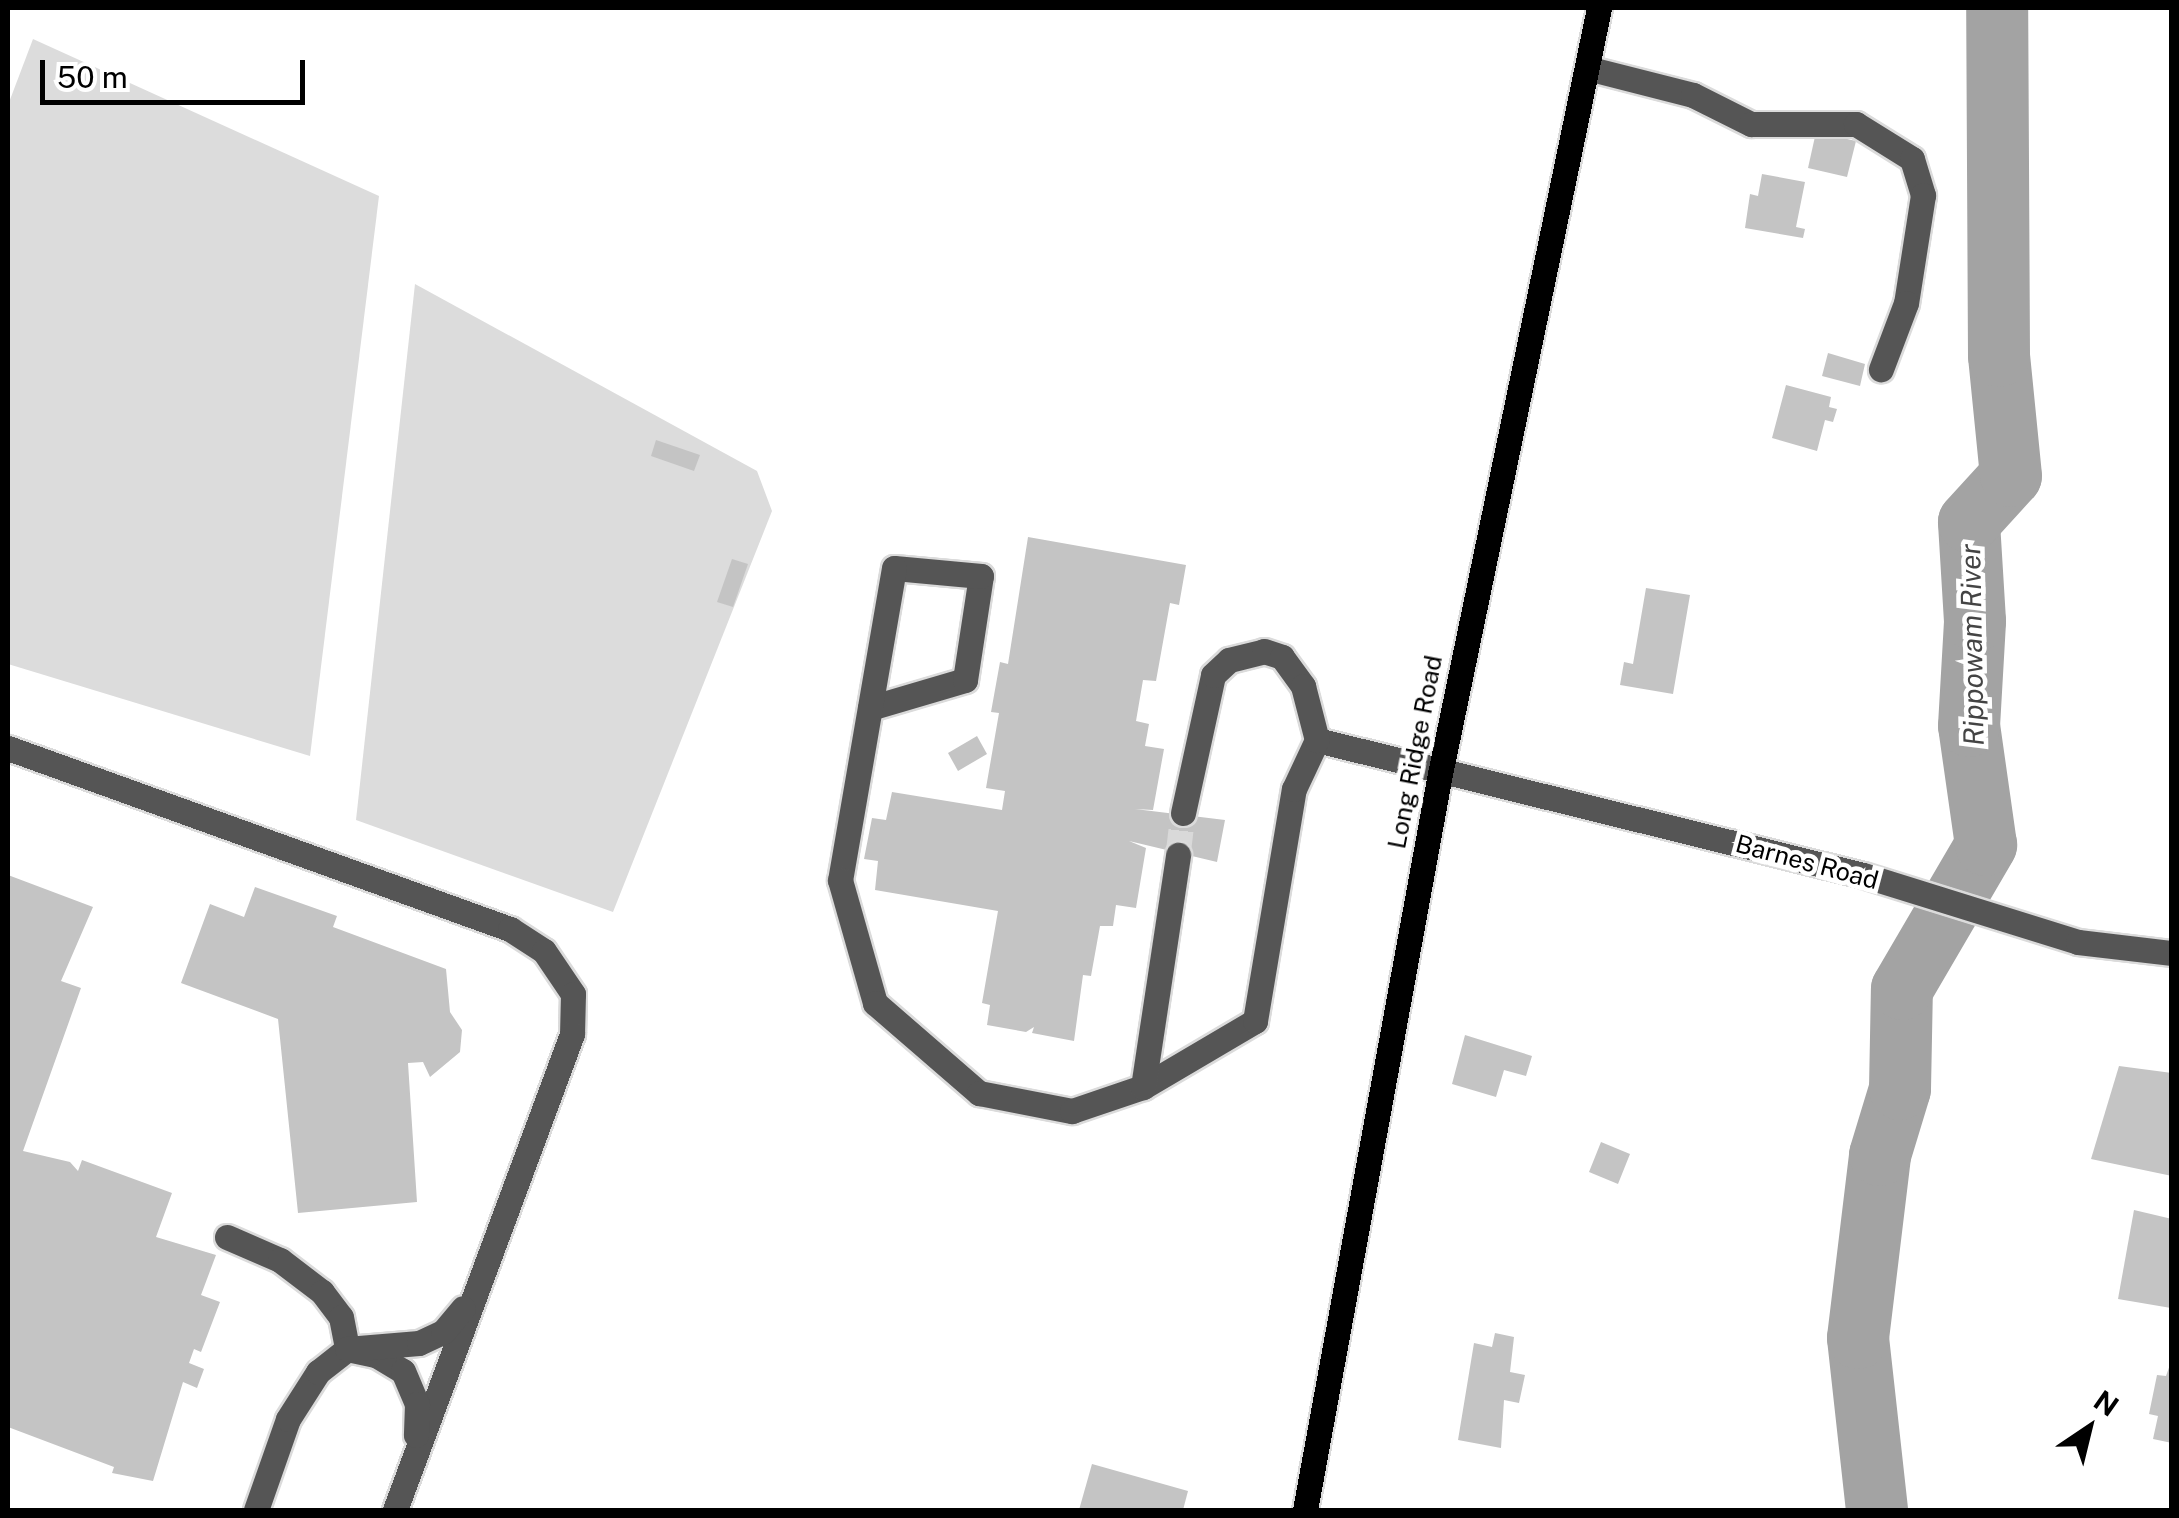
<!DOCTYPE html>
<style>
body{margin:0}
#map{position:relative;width:2179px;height:1518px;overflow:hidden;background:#fff;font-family:"Public Sans",sans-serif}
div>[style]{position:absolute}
.green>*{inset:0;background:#dcdcdc}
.river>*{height:62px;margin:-31px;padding:0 31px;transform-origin:31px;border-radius:31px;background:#a3a3a3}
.building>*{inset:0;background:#c4c4c4}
.minor-tunnel>*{height:25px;margin-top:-12.5px;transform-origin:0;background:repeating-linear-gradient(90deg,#d9d9d9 0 25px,transparent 0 37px)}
.roads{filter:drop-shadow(2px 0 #dbdbdb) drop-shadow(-2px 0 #dbdbdb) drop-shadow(0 2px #dbdbdb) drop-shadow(0 -2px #dbdbdb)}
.minor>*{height:25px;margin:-12.5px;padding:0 12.5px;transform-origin:12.5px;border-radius:12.5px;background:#555}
.major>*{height:25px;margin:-12.5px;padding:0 12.5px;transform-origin:12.5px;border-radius:12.5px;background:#000}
span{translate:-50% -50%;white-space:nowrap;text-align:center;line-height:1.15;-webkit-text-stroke:9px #fff;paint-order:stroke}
.street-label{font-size:25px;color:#000}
.water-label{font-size:28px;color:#444;font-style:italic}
.frame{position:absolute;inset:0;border:10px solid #000;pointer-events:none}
.north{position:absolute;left:2039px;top:1378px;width:100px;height:100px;-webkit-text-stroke:8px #fff;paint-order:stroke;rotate:35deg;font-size:28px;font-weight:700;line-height:40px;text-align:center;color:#000}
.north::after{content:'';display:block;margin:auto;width:35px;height:45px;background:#000;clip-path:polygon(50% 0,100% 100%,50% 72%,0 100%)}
.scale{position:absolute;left:40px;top:60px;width:265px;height:45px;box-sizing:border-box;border:5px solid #000;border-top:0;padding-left:12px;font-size:30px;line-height:35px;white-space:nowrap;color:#000;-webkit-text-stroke:8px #fff;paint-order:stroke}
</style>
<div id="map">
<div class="green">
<i style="clip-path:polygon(33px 39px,379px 196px,310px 756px,8px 664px,8px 105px)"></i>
<i style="clip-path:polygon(415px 284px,757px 471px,772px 511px,613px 912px,356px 820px)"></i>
</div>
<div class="river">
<i style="left:1877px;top:1510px;width:173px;rotate:-96.3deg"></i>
<i style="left:1858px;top:1338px;width:184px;rotate:-83.1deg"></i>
<i style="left:1880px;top:1155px;width:69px;rotate:-73.1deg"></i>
<i style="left:1900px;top:1089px;width:100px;rotate:-88.9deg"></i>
<i style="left:1902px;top:989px;width:167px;rotate:-59.7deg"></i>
<i style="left:1986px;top:845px;width:120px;rotate:-98.1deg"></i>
<i style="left:1969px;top:726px;width:105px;rotate:-86.7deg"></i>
<i style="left:1975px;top:621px;width:99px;rotate:-93.5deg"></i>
<i style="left:1969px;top:522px;width:62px;rotate:-47.6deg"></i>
<i style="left:2011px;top:476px;width:121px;rotate:-95.7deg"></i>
<i style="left:1999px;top:356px;width:348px;rotate:-90.3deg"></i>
</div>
<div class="building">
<i style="clip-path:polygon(1816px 132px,1856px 141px,1847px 177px,1808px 168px)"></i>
<i style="clip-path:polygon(1762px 174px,1805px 182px,1796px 227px,1805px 229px,1803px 238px,1745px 228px,1750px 194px,1758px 196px)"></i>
<i style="clip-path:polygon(1828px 353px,1865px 364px,1860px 386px,1822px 376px)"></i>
<i style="clip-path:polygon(1786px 385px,1831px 397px,1829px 407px,1837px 409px,1833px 422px,1825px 420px,1817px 451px,1772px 438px)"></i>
<i style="clip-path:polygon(656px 440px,700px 455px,694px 471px,651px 456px)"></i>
<i style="clip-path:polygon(1028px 537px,1186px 565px,1179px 605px,1170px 603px,1156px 681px,1143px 680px,1136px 721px,1149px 724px,1145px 746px,1164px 749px,1153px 810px,1135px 809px,1225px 820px,1217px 862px,1129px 841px,1146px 848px,1136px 908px,1116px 905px,1113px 926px,1100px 926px,1091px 976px,1083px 975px,1074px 1041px,1032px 1033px,1034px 1027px,1026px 1032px,987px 1025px,990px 1005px,982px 1003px,998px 911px,875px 890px,878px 861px,864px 859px,872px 818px,886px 820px,892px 792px,1002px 810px,1005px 791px,986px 788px,999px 713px,991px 712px,1000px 662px,1008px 664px)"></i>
<i style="clip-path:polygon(732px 559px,748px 564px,733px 607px,717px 602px)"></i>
<i style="clip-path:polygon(1646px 588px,1690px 595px,1673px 694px,1620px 685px,1624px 662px,1633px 664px)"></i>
<i style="clip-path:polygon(977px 736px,987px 754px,958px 771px,948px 753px)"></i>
<i style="clip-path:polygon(8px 875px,93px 907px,61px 981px,81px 988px,23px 1151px,70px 1162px,78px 1171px,82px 1160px,172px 1193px,156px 1237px,216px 1255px,201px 1295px,220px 1302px,201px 1352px,194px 1349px,189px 1363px,204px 1369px,197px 1388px,183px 1382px,153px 1481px,112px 1473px,114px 1467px,8px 1427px)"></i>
<i style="clip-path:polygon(255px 887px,337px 916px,333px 927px,446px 969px,450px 1012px,462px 1030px,460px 1052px,430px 1077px,423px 1062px,408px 1063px,417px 1202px,298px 1213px,278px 1019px,181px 983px,210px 904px,244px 917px)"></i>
<i style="clip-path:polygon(1465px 1035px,1532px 1056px,1526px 1076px,1504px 1070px,1496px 1097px,1452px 1084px)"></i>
<i style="clip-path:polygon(2119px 1066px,2172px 1073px,2172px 1176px,2091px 1159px)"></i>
<i style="clip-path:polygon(1601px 1142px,1630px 1154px,1618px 1184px,1589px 1172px)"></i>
<i style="clip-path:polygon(2134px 1210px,2172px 1219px,2171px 1308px,2118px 1299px)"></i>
<i style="clip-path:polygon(1495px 1333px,1514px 1337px,1510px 1372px,1525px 1375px,1519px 1403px,1504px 1400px,1501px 1448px,1458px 1440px,1474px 1343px,1492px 1347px)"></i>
<i style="clip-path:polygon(2172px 1359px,2172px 1443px,2153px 1439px,2158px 1416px,2149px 1414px,2157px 1375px,2166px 1376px)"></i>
<i style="clip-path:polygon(1092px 1464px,1188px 1491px,1183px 1510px,1079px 1510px)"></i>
</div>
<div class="minor-tunnel">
<i style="left:1178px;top:855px;width:42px;rotate:-83.2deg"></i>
</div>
<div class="roads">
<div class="minor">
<i style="left:1587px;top:68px;width:109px;rotate:14.3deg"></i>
<i style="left:1693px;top:95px;width:65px;rotate:26.6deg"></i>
<i style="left:1751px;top:124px;width:105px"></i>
<i style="left:1856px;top:124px;width:66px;rotate:32deg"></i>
<i style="left:1912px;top:159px;width:38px;rotate:73deg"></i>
<i style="left:1923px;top:195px;width:109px;rotate:98.9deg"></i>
<i style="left:1906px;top:303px;width:71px;rotate:110.7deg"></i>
<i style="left:870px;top:708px;width:99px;rotate:-16.4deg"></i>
<i style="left:965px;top:680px;width:105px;rotate:-81.3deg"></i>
<i style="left:981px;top:576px;width:87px;rotate:-174.7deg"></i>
<i style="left:894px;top:568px;width:317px;rotate:99.8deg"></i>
<i style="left:840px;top:880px;width:128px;rotate:74.1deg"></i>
<i style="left:875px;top:1003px;width:138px;rotate:40.9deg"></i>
<i style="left:979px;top:1093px;width:95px;rotate:11deg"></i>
<i style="left:1072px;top:1111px;width:75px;rotate:-18.7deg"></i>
<i style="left:1143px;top:1087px;width:130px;rotate:-30.5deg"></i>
<i style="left:1255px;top:1021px;width:235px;rotate:-80.5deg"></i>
<i style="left:1294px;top:789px;width:54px;rotate:-64.9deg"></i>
<i style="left:1317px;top:740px;width:562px;rotate:13.89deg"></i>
<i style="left:1863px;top:875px;width:225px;rotate:17.3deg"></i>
<i style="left:2078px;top:942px;width:95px;rotate:6.7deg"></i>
<i style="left:8px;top:748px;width:534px;rotate:19.83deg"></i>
<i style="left:510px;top:929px;width:40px;rotate:32.9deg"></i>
<i style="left:544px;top:951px;width:52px;rotate:56deg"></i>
<i style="left:573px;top:994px;width:40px;rotate:91.4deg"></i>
<i style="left:572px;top:1034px;width:508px;rotate:110.4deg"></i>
<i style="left:1183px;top:813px;width:141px;rotate:-77.7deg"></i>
<i style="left:1213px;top:675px;width:22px;rotate:-43deg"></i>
<i style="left:1229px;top:660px;width:36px;rotate:-14deg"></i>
<i style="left:1264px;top:651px;width:19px;rotate:18deg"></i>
<i style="left:1282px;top:657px;width:36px;rotate:54deg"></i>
<i style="left:1303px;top:686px;width:56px;rotate:75.5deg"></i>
<i style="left:1143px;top:1087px;width:235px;rotate:-81.4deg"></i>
<i style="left:227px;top:1237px;width:58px;rotate:23.5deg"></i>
<i style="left:280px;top:1260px;width:53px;rotate:37.3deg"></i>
<i style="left:322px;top:1292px;width:31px;rotate:53deg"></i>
<i style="left:341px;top:1317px;width:33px;rotate:79deg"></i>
<i style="left:347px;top:1349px;width:30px;rotate:12deg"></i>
<i style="left:376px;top:1355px;width:31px;rotate:31deg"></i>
<i style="left:403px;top:1371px;width:36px;rotate:67deg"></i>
<i style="left:417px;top:1404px;width:31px;rotate:92deg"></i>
<i style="left:256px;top:1510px;width:96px;rotate:-70.6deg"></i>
<i style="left:288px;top:1419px;width:56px;rotate:-57.4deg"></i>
<i style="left:318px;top:1372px;width:37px;rotate:-38deg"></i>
<i style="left:347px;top:1349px;width:72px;rotate:-4.8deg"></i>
<i style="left:419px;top:1343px;width:26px;rotate:-25deg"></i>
<i style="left:443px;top:1332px;width:31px;rotate:-50deg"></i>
</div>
<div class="major">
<i style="left:1305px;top:1510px;width:748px;rotate:-79.61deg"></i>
<i style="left:1440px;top:774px;width:782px;rotate:-78.27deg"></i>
</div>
</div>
<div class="street-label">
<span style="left:1415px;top:752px;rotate:-79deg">Long Ridge Road</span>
<span style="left:1807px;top:862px;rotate:15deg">Barnes Road</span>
</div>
<div class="water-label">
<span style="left:1972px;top:645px;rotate:-91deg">Rippowam River</span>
</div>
<div class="frame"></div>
<div class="north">N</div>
<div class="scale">50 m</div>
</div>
